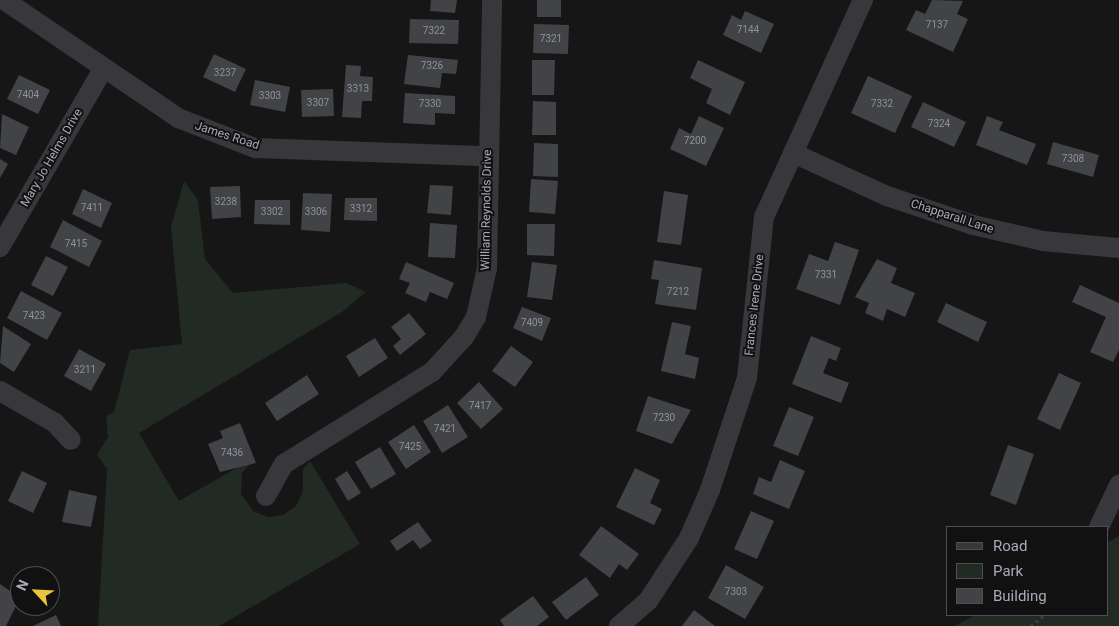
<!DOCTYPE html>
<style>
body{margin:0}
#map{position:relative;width:1119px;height:626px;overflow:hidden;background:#161617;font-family:Roboto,sans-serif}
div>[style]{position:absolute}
.green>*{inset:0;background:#222a24}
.building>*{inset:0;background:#424347}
.path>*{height:3px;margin-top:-1.5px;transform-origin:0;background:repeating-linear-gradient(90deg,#3d3e43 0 2.5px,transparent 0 6.5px)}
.street>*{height:20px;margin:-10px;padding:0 10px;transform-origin:10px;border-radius:10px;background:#37373c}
span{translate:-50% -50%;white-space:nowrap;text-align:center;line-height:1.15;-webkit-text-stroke:4px #111112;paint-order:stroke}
.number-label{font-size:10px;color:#8e919b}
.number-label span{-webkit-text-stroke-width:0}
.street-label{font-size:12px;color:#a8abb7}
.legend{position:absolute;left:946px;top:526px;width:162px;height:90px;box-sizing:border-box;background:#111112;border:1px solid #4d4f54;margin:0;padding:6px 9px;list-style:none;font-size:15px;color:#a8abb7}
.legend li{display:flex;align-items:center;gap:10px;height:25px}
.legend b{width:25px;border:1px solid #4d4f54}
.north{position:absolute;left:10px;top:566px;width:50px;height:50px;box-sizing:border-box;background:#111112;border:1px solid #4d4f54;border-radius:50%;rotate:295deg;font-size:14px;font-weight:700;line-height:20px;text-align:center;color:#a8abb7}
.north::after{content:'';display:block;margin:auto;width:18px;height:22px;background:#ebc43b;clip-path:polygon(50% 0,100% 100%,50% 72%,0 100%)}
</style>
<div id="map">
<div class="green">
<i style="clip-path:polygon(184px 181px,198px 200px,205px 259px,233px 293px,346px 283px,366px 292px,342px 312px,139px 433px,179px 501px,256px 457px,242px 473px,241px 494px,253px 511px,268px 517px,283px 515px,296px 506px,303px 492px,303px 469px,310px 461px,360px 544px,219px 626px,98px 626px,107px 469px,97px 455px,108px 437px,106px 416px,114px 412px,130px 350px,182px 344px,171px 227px)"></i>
<i style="clip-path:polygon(1119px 536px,1119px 626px,955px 626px,975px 615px,1108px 615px,1108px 542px)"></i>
</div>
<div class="building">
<i style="clip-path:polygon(431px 0,457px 0,455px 13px,430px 11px)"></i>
<i style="clip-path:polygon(537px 0,561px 0,561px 17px,537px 17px)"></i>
<i style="clip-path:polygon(932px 0,963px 1px,957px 14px,968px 19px,953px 52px,906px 30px,916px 10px,925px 14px)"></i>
<i style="clip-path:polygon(745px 11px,774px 24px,761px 53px,723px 35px,732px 15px,741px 20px)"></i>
<i style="clip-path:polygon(410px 19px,459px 20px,458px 44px,409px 43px)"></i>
<i style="clip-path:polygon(534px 24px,569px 25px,568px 54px,533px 53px)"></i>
<i style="clip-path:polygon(214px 54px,246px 69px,235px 92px,203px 77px)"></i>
<i style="clip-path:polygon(408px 55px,458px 60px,456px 74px,442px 73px,440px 88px,404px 84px)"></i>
<i style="clip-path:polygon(532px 60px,555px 60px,554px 95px,532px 95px)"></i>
<i style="clip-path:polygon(698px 60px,745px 82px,730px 115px,706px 103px,712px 89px,690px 78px)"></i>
<i style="clip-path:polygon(346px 65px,361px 66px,360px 76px,373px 77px,372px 101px,362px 101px,361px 118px,342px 117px)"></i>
<i style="clip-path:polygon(19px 75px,50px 90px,38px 114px,7px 99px)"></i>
<i style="clip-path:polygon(868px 76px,912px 96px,895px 133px,851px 113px)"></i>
<i style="clip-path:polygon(255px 80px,290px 87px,285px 112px,250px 105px)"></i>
<i style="clip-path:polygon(333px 89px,334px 116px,302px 117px,301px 90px)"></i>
<i style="clip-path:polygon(405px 93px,455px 96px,455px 114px,435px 113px,435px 125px,403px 123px)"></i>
<i style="clip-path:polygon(533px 101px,556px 102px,556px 135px,532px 135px)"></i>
<i style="clip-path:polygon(923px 102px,966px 122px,954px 147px,911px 127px)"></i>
<i style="clip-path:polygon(2px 114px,29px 127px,16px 155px,0 148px)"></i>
<i style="clip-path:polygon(699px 116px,724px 128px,706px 166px,670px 149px,679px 128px,691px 134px)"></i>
<i style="clip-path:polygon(987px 116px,1003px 122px,999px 130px,1036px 144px,1027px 165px,976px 145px)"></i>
<i style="clip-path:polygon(1053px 142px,1099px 155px,1093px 177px,1047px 164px)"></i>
<i style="clip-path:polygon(534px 143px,558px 144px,558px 177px,533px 176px)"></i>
<i style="clip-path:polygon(0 159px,8px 164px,0 178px)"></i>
<i style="clip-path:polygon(531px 179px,558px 181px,555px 214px,529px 212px)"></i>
<i style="clip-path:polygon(430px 185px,453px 186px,451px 215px,427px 213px)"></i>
<i style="clip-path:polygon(240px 186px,241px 217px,212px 219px,210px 187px)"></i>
<i style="clip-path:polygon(83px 189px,112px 203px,101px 228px,72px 214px)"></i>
<i style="clip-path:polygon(664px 191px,688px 195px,681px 245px,657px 242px)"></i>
<i style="clip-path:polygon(303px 193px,332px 194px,330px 232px,301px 230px)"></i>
<i style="clip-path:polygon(345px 198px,377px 198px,377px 221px,344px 220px)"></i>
<i style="clip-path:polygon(255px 200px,290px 200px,290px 225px,254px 224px)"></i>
<i style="clip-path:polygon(63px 220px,102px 241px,89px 267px,50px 247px)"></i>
<i style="clip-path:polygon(430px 223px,457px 225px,455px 258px,428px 257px)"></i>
<i style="clip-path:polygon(527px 224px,555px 224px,554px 256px,527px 255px)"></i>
<i style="clip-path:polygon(835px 242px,859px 250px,840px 305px,796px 289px,809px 254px,828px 261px)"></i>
<i style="clip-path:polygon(46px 256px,68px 267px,53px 296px,31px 285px)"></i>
<i style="clip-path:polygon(877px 259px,897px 268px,891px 283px,915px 293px,905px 317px,887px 309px,883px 321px,865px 313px,869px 303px,855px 297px)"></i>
<i style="clip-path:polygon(654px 260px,702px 268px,696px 310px,655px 304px,659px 280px,651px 279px)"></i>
<i style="clip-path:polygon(406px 262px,454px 283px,447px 299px,430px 292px,426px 302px,405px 293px,410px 283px,399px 279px)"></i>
<i style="clip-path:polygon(532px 262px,557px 265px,552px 300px,527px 297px)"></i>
<i style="clip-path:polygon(1080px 285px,1119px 303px,1119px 350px,1113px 362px,1090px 352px,1106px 317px,1072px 302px)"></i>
<i style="clip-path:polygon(21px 291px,62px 313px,47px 340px,7px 318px)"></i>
<i style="clip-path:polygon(946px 303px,987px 322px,978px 342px,937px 322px)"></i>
<i style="clip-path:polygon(522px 307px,551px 318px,542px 341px,513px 328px)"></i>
<i style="clip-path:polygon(409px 313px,426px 334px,400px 355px,393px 346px,401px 339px,391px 327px)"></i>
<i style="clip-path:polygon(672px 322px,691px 326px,685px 354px,699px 358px,695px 379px,661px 371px)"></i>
<i style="clip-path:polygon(3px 326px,31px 344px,14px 372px,0 363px)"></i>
<i style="clip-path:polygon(811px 336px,841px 348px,836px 361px,829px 358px,823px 373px,849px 383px,841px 403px,792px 384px)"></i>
<i style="clip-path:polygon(375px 338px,388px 358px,359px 377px,346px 356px)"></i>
<i style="clip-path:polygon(511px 346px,533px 362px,515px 387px,492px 371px)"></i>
<i style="clip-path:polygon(79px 349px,106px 364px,91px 391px,64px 376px)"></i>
<i style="clip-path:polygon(1059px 373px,1081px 383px,1060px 430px,1037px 419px)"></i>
<i style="clip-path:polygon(307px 375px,319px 394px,277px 421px,265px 403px)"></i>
<i style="clip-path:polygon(479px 382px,503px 409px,481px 429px,457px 403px)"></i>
<i style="clip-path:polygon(648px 396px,691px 410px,672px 444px,636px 431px)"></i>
<i style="clip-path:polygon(448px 405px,468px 437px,442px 453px,423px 421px)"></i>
<i style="clip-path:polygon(789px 407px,814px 417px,798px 456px,773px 446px)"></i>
<i style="clip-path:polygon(240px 423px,256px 463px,220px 472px,208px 444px,223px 438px,220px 431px)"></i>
<i style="clip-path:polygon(414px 425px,431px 452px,406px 469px,388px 442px)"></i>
<i style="clip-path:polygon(1008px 445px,1034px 454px,1016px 505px,990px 495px)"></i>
<i style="clip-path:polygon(380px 447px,396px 474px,371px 489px,355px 462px)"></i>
<i style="clip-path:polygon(780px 460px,805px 471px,789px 509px,753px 494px,759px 477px,771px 482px)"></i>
<i style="clip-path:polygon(635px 468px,660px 480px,650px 503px,662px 509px,654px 525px,616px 507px)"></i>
<i style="clip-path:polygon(22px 471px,47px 483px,33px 513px,8px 501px)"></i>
<i style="clip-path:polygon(347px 471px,361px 493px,348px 501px,335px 479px)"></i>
<i style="clip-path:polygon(69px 490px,97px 496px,91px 527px,62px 522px)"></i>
<i style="clip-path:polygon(751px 511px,774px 521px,757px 559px,734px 549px)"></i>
<i style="clip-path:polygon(418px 522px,432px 541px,420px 549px,413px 540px,397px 551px,390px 541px)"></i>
<i style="clip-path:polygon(601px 526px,639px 554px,627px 570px,619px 564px,610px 578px,579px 555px)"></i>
<i style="clip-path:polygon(726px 565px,764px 587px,745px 619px,708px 598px)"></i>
<i style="clip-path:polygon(586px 577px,599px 595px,566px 620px,552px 602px)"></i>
<i style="clip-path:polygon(0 584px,20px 598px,6px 626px,0 626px)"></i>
<i style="clip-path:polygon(533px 596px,549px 617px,537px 626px,504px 626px,500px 620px)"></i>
<i style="clip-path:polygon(694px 610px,715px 626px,682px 626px)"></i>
<i style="clip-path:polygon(56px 615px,61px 626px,33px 626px)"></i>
</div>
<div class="path">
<i style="left:1031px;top:626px;width:17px;rotate:-40deg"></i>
</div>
<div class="street">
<i style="left:4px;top:0;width:210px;rotate:34.1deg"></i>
<i style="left:178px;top:118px;width:83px;rotate:21.3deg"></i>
<i style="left:255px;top:148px;width:233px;rotate:2deg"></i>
<i style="left:793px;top:153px;width:103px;rotate:24.6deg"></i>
<i style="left:887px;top:196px;width:91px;rotate:18.6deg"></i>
<i style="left:973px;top:225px;width:72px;rotate:12.9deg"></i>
<i style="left:1043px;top:241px;width:76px;rotate:5.3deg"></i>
<i style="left:0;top:247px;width:206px;rotate:-59.9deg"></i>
<i style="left:0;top:391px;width:64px;rotate:30.2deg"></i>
<i style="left:55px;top:423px;width:23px;rotate:47deg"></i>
<i style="left:266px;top:496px;width:37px;rotate:-61deg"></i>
<i style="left:284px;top:464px;width:174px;rotate:-31.9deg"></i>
<i style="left:432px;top:372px;width:47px;rotate:-47.6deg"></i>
<i style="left:464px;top:337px;width:23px;rotate:-59deg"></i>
<i style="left:476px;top:317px;width:50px;rotate:-77.3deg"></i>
<i style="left:487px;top:268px;width:268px;rotate:-88.9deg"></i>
<i style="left:1099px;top:527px;width:47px;rotate:-64.5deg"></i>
<i style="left:619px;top:626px;width:38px;rotate:-41deg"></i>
<i style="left:648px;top:601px;width:75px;rotate:-56.9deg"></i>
<i style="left:689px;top:538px;width:52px;rotate:-66.4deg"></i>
<i style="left:710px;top:490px;width:118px;rotate:-71.7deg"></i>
<i style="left:747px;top:378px;width:162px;rotate:-84deg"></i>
<i style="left:764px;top:217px;width:239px;rotate:-65.5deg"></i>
</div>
<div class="number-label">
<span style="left:937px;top:25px">7137</span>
<span style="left:748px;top:30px">7144</span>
<span style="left:434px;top:31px">7322</span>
<span style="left:551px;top:39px">7321</span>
<span style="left:432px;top:66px">7326</span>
<span style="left:225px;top:73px">3237</span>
<span style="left:358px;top:89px">3313</span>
<span style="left:28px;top:95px">7404</span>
<span style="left:270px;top:96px">3303</span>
<span style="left:318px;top:103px">3307</span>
<span style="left:430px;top:104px">7330</span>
<span style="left:882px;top:104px">7332</span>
<span style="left:939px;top:124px">7324</span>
<span style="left:695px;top:141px">7200</span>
<span style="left:1073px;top:159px">7308</span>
<span style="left:226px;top:202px">3238</span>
<span style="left:92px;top:208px">7411</span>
<span style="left:361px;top:209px">3312</span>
<span style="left:272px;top:212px">3302</span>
<span style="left:316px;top:212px">3306</span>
<span style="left:76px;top:244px">7415</span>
<span style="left:826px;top:275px">7331</span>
<span style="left:678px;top:292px">7212</span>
<span style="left:34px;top:316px">7423</span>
<span style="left:532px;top:323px">7409</span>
<span style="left:85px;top:370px">3211</span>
<span style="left:480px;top:406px">7417</span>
<span style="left:664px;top:418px">7230</span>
<span style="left:445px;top:429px">7421</span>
<span style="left:410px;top:447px">7425</span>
<span style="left:232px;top:453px">7436</span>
<span style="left:736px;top:592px">7303</span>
</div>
<div class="street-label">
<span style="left:227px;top:136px;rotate:18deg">James Road</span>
<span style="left:52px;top:158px;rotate:-60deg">Mary Jo Helms Drive</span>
<span style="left:487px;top:210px;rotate:-89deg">William Reynolds Drive</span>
<span style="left:952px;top:217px;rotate:18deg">Chapparall Lane</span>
<span style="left:755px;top:305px;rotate:-84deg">Frances Irene Drive</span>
</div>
<ul class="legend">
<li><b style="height:6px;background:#37373c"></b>Road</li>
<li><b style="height:14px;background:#222a24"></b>Park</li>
<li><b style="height:14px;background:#424347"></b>Building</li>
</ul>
<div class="north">N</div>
</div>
